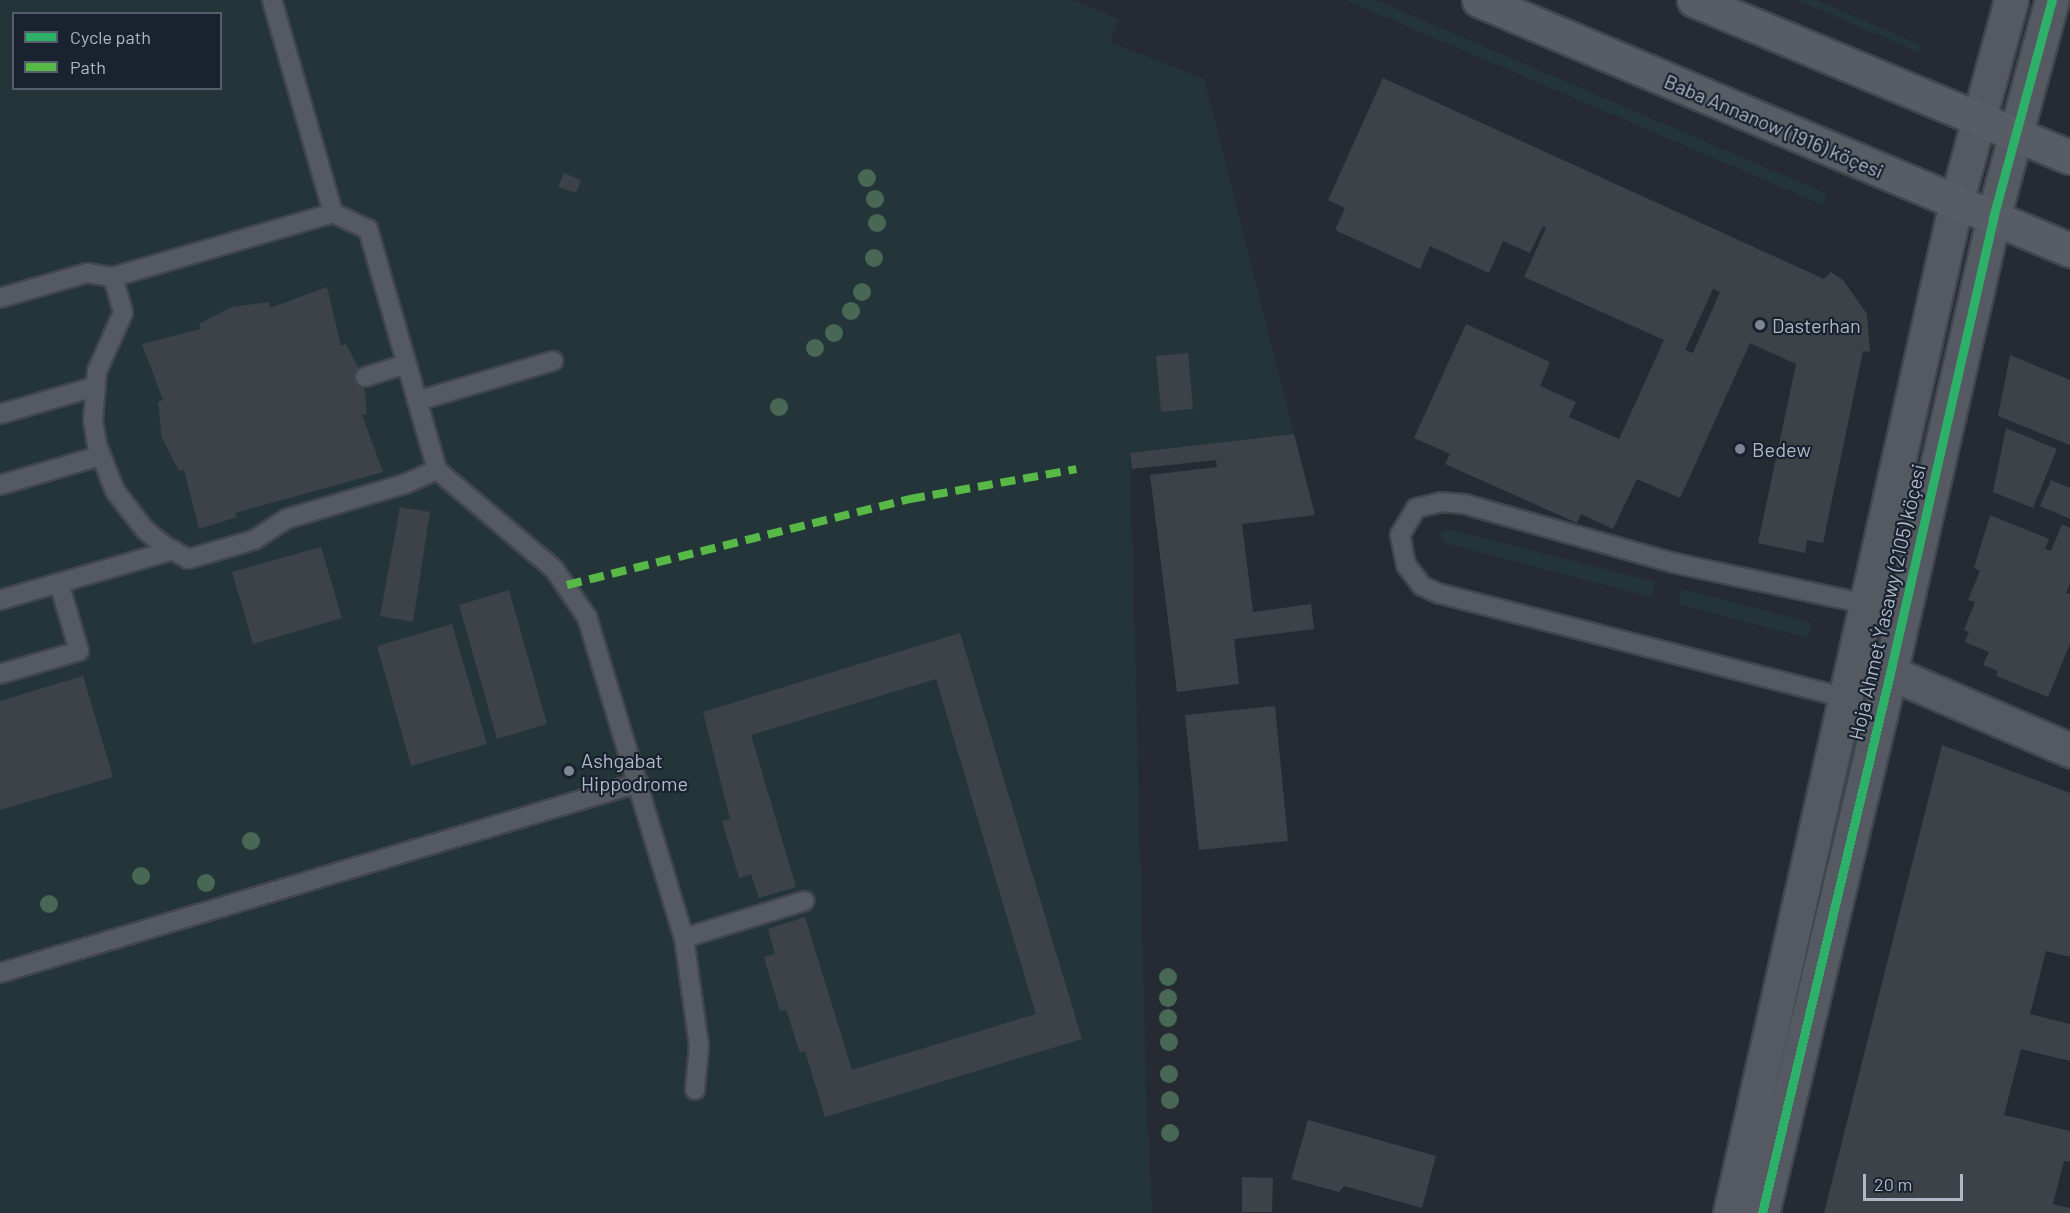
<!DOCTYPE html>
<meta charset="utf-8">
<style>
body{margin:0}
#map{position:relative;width:2070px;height:1213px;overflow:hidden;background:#262b33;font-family:Barlow,sans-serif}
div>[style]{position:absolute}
.green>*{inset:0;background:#233539}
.building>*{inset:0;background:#3d4249}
.roads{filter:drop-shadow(2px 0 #42464c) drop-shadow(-2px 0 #42464c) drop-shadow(0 2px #42464c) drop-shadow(0 -2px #42464c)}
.service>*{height:18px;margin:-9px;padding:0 9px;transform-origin:9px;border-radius:9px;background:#555a62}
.minor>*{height:33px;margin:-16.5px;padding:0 16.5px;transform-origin:16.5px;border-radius:16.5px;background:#555a62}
.tertiary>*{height:33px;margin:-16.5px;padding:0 16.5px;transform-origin:16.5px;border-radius:16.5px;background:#555a62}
.primary>*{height:33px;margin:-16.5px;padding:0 16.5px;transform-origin:16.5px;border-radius:16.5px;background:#585c64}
.quiet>*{height:8px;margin-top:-4px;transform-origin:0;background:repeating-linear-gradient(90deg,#58b947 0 15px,transparent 0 23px)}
.cycleway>*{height:9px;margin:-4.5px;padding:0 4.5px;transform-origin:4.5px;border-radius:4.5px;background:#2db169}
.trees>*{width:18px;height:18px;margin:-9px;border-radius:50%;background:#486755}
.dots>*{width:16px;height:16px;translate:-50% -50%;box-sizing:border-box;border:3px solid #19222e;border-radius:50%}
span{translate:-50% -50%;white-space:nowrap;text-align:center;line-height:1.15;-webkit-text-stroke:4.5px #19222e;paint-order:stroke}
.street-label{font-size:20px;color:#aeb7c6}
.poi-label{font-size:20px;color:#aeb7c6}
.left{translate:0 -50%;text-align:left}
.legend{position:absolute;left:12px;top:12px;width:210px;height:78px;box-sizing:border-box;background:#19222e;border:2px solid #555e6b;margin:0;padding:8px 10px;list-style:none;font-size:18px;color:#aeb7c6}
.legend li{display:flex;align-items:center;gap:12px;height:30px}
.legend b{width:30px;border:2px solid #555e6b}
.scale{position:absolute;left:1863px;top:1174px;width:100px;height:27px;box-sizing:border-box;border:3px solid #aeb7c6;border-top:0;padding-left:8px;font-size:18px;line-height:21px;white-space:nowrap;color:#aeb7c6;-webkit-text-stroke:4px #19222e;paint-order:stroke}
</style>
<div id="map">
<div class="green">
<i style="clip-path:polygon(evenodd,0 0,1072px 0,1119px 19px,1110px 42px,1204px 79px,1294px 434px,1130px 454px,1146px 1089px,1152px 1213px,0 1213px,0 0,14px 14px,220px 14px,220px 88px,14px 88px,14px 14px)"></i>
<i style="clip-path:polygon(1346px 0,1376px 0,1827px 194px,1823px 205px)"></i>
<i style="clip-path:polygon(1797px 0,1816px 0,1921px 45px,1918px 52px)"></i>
<i style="clip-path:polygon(1448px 529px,1655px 582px,1651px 597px,1445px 543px,1439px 534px)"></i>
<i style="clip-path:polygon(1682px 589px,1812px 623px,1808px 638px,1678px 604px)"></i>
</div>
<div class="building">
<i style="clip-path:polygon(evenodd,1383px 78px,1824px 279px,1831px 272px,1843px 280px,1867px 314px,1870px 352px,1863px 351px,1823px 543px,1807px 540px,1805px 553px,1758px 543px,1796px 364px,1750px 343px,1680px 498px,1637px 479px,1613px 529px,1581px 514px,1577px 523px,1445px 464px,1450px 454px,1414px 438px,1466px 324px,1550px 362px,1540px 386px,1576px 402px,1569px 417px,1619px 439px,1664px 340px,1524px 277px,1546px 228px,1543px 226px,1530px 253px,1503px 241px,1489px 273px,1430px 246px,1420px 269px,1335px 230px,1345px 208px,1328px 200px,1383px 78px,1713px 289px,1720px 292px,1693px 353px,1685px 350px,1713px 289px)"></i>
<i style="clip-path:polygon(564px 173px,581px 180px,576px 193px,558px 187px)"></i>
<i style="clip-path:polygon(327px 287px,341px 346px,346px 344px,363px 377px,367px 414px,362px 415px,383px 472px,235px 513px,237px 517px,199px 529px,184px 470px,179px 471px,162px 438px,158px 402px,163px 400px,142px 344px,201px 329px,199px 324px,232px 307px,269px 302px,270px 308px)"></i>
<i style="clip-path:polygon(1188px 353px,1193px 409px,1161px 412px,1156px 356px)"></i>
<i style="clip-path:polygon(2010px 355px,2070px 380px,2070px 445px,1998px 416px)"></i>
<i style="clip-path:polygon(2006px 428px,2057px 449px,2033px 508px,1993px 492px)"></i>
<i style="clip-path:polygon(1294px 434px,1315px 515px,1242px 524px,1253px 612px,1311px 604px,1314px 629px,1234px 639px,1239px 684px,1177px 692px,1150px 475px,1217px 467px,1216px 460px,1132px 469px,1130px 453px)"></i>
<i style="clip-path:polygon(2051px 480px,2070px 488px,2070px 519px,2040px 506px)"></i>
<i style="clip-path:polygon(400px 507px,430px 512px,413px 622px,380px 616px)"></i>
<i style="clip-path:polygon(1990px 515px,2049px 539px,2045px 549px,2051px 551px,2062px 524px,2070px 528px,2070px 583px,2066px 593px,2070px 594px,2070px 644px,2048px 697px,1996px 676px,1998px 671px,1983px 665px,1989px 652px,1965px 642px,1969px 632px,1964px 630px,1975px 602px,1968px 600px,1980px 571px,1974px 568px)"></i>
<i style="clip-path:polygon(321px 547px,342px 618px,253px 644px,232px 572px)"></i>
<i style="clip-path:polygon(509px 590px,547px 724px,497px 739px,459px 605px)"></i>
<i style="clip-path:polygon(452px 624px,487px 744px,411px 766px,377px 646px)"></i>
<i style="clip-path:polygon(960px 633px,1082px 1039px,825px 1117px,805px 1051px,800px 1053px,786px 1009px,780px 1011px,764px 957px,775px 954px,768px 929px,805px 917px,852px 1070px,1036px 1014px,936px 679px,751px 735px,796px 887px,759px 898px,751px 874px,739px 878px,722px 821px,730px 819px,703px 712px)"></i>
<i style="clip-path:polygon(83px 676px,113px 777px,0 810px,0 701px)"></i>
<i style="clip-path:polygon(1275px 706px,1288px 841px,1199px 850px,1185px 715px)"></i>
<i style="clip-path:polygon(1942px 745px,2070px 793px,2070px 957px,2046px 951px,2030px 1014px,2070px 1024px,2070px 1061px,2021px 1049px,2004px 1115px,2070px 1131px,2070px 1162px,2064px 1161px,2053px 1204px,2070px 1208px,2070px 1213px,1824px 1213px)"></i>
<i style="clip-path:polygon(1308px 1120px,1436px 1156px,1422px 1208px,1344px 1186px,1339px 1192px,1291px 1179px)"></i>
<i style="clip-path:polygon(1242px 1177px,1273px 1178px,1272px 1212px,1242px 1212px)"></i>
</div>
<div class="roads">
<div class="service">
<i style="left:272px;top:0;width:222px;rotate:74deg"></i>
<i style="left:333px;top:213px;width:38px;rotate:25deg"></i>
<i style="left:368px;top:229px;width:251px;rotate:74deg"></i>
<i style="left:437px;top:470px;width:153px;rotate:40.2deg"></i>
<i style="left:554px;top:569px;width:58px;rotate:55.5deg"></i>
<i style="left:587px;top:617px;width:335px;rotate:73.2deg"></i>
<i style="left:684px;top:938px;width:109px;rotate:82.1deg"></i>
<i style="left:699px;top:1046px;width:44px;rotate:95.2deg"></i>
<i style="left:113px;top:277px;width:37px;rotate:74deg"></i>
<i style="left:123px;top:313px;width:64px;rotate:114.1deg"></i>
<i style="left:97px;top:371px;width:49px;rotate:94.7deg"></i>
<i style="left:93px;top:420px;width:25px;rotate:81deg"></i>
<i style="left:97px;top:445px;width:49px;rotate:68.6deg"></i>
<i style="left:115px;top:491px;width:49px;rotate:52.4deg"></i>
<i style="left:145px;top:530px;width:26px;rotate:39deg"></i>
<i style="left:165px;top:546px;width:26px;rotate:29deg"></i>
<i style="left:188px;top:559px;width:69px;rotate:-16.1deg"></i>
<i style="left:254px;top:540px;width:38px;rotate:-33deg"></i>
<i style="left:286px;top:519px;width:124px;rotate:-16.4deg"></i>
<i style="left:405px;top:484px;width:35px;rotate:-24deg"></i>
<i style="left:0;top:298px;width:91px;rotate:-16deg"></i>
<i style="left:87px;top:273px;width:26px;rotate:9deg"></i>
<i style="left:113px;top:277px;width:229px;rotate:-16.2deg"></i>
<i style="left:365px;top:377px;width:43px;rotate:-17.6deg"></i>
<i style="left:417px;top:401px;width:142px;rotate:-16.4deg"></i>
<i style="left:0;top:414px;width:98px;rotate:-16deg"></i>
<i style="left:0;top:485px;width:104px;rotate:-16.2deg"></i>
<i style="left:0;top:600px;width:180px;rotate:-16.1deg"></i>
<i style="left:0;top:674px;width:82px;rotate:-16.2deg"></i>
<i style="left:79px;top:651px;width:71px;rotate:-106.4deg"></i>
<i style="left:1846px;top:698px;width:419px;rotate:-165.6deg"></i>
<i style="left:1440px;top:594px;width:20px;rotate:-156deg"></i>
<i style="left:1422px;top:586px;width:26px;rotate:-127deg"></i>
<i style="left:1406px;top:565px;width:31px;rotate:-101deg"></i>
<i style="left:1400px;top:535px;width:31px;rotate:-59deg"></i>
<i style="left:1416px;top:508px;width:26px;rotate:-13deg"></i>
<i style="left:1441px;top:502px;width:23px;rotate:5deg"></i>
<i style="left:1464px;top:504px;width:218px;rotate:15.7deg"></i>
<i style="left:1674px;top:563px;width:197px;rotate:12deg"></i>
<i style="left:684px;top:938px;width:126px;rotate:-17.1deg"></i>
<i style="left:0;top:973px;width:666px;rotate:-16.58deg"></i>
</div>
<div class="minor">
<i style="left:1870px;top:664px;width:218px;rotate:23.3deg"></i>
<i style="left:1730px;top:1213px;width:1035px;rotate:-77.39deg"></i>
<i style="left:1762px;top:1213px;width:555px;rotate:-76.66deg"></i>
<i style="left:1890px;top:673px;width:467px;rotate:-77.2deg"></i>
</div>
<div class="tertiary">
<i style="left:1956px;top:203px;width:210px;rotate:-74.8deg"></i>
<i style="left:1993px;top:218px;width:226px;rotate:-74.9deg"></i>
</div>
<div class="primary">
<i style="left:1479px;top:0;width:642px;rotate:22.93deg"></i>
<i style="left:1694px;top:0;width:407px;rotate:22.7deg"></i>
</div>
</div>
<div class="quiet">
<i style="left:567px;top:585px;width:354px;rotate:-14.1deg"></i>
<i style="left:910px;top:499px;width:169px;rotate:-10.2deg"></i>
</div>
<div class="cycleway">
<i style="left:1762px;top:1213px;width:555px;rotate:-76.66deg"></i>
<i style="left:1890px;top:673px;width:467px;rotate:-77.2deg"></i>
<i style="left:1993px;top:218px;width:226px;rotate:-74.9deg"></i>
</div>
<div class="trees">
<i style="left:867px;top:178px"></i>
<i style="left:875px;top:199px"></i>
<i style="left:877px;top:223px"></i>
<i style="left:874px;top:258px"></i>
<i style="left:862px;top:292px"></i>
<i style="left:851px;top:311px"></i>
<i style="left:834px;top:333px"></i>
<i style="left:815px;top:348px"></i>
<i style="left:779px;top:407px"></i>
<i style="left:251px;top:841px"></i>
<i style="left:141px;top:876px"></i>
<i style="left:206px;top:883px"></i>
<i style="left:49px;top:904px"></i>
<i style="left:1168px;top:977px"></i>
<i style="left:1168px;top:998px"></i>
<i style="left:1168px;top:1018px"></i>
<i style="left:1169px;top:1042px"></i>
<i style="left:1169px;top:1074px"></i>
<i style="left:1170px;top:1100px"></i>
<i style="left:1170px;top:1133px"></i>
</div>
<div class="dots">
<i style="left:1760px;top:325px;background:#7e8693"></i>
<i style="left:1740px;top:449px;background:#7e8693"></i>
<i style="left:569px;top:771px;background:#7e8693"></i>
</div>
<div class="street-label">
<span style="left:1774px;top:126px;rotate:23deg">Baba Annanow (1916) köçesi</span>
<span style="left:1887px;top:602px;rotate:-77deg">Hoja Ahmet Ýasawy (2105) köçesi</span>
</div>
<div class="poi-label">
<span class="left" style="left:1772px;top:325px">Dasterhan</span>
<span class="left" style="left:1752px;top:449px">Bedew</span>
<span class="left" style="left:581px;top:772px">Ashgabat<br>Hippodrome</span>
</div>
<ul class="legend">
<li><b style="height:8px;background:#2db169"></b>Cycle path</li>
<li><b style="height:8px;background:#58b947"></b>Path</li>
</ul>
<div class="scale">20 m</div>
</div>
